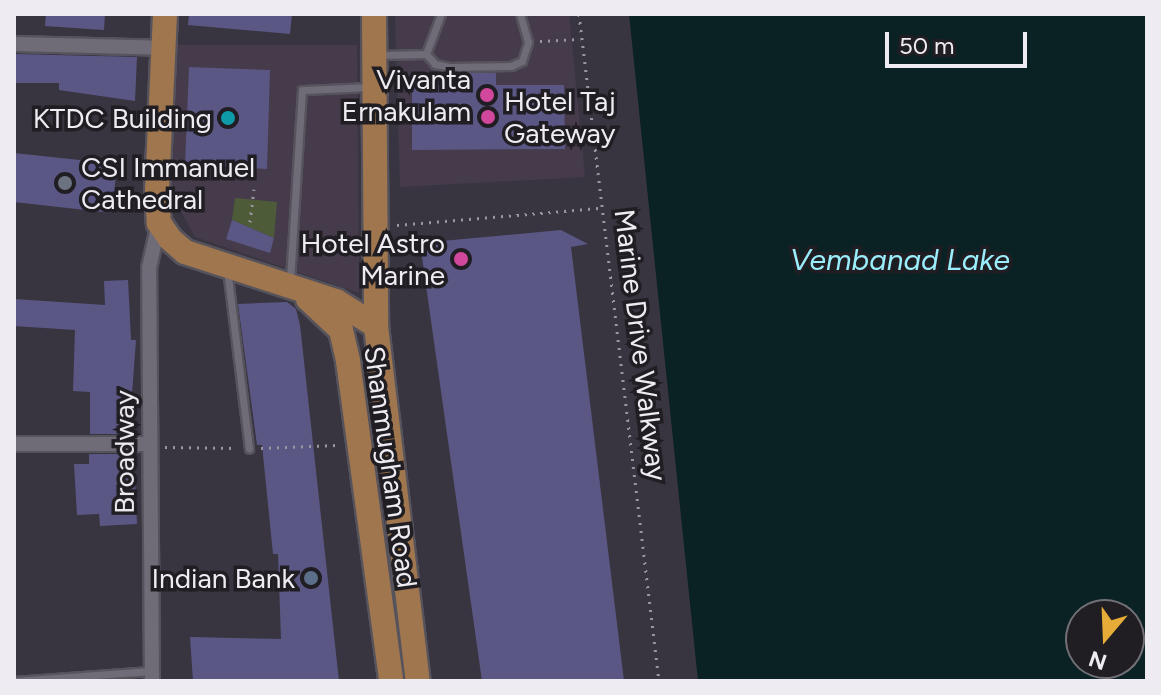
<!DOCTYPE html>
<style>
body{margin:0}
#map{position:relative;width:1161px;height:695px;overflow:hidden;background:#393540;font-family:Figtree,sans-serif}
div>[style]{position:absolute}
.commercial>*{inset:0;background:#453b4b}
.green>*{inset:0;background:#4d5b39}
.water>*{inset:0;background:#0b2225}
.building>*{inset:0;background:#5b5785}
.path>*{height:3px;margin-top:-1.5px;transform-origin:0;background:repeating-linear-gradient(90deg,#99969f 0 2px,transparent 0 8px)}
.roads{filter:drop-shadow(2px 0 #56535c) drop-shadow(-2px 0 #56535c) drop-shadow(0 2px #56535c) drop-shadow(0 -2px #56535c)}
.lane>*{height:7px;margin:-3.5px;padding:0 3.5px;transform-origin:3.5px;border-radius:3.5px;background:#6f6b77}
.street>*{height:14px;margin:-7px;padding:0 7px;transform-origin:7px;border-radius:7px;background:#6f6b77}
.primary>*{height:24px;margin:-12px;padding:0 12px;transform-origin:12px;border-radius:12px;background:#a0764e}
.dots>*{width:22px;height:22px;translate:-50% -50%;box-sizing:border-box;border:4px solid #201e23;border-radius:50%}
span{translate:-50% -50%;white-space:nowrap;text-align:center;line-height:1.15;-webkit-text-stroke:7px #201e23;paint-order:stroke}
.poi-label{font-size:28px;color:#eeebf2}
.right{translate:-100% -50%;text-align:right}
.left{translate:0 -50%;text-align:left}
.street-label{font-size:28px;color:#eeebf2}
.water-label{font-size:30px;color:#9aeefb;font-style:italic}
.frame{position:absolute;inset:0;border:16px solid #eeebf2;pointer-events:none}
.north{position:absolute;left:1065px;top:599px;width:80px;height:80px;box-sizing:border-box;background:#201e23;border:2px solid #727076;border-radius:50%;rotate:199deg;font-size:22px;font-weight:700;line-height:32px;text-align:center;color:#eeebf2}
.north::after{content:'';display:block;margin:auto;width:28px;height:36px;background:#e7ac37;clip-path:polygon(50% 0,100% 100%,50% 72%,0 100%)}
.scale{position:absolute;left:885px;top:32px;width:142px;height:36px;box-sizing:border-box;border:4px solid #eeebf2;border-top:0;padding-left:10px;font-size:24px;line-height:28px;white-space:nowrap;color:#eeebf2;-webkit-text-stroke:6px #201e23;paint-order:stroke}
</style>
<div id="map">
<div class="commercial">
<i style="clip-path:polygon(395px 14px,569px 14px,585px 177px,400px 187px)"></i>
<i style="clip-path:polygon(175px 45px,357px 45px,359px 293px,195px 237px,169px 190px)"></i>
</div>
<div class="green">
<i style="clip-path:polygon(235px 198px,277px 202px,274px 238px,232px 220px)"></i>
</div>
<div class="water">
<i style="clip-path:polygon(evenodd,629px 14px,1147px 14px,1147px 681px,698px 681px,629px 14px,1081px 615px,1129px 615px,1129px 663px,1081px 663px,1081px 615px)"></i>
</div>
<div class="building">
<i style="clip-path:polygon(46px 14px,105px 14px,104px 30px,45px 26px)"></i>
<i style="clip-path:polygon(189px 14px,292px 14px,290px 34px,188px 25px)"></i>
<i style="clip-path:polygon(14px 54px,137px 57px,135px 101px,59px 90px,59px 83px,14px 83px)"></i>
<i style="clip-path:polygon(189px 67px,270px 70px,267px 169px,185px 165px)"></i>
<i style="clip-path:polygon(458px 73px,496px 73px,496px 85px,564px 85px,565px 149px,412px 150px,412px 85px,458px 85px)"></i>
<i style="clip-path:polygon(14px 153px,117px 164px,112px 213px,14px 202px)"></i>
<i style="clip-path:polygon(232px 220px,274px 238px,270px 253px,226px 239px)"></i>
<i style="clip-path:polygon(561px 230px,588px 244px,571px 247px,624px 681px,482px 681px,420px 243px)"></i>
<i style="clip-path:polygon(128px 280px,131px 340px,136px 340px,129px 434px,90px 434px,90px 392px,73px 391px,75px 330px,14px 326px,14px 299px,105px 305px,104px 281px)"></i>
<i style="clip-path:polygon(287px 302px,296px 309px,300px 325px,339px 681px,193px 681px,190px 637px,281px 639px,278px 554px,273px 554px,262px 445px,257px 445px,238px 304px)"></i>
<i style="clip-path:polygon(89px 454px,134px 454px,137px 524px,100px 526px,99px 514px,77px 515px,74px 464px,89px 464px)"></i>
</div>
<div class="path">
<i style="left:579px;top:14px;width:672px;rotate:83.16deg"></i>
<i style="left:540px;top:41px;width:40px;rotate:-2.9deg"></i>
<i style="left:250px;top:222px;width:33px;rotate:-83deg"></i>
<i style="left:397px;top:225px;width:205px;rotate:-4.8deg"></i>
<i style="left:165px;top:447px;width:72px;rotate:0.8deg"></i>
<i style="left:261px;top:448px;width:76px;rotate:-2.3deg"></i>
</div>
<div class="roads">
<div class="lane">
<i style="left:441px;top:14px;width:43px;rotate:110.6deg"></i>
<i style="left:426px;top:54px;width:13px;rotate:48deg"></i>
<i style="left:435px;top:64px;width:14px;rotate:12deg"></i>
<i style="left:449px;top:67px;width:62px;rotate:-0.9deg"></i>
<i style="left:511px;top:66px;width:12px;rotate:-24deg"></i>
<i style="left:522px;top:61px;width:20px;rotate:-72deg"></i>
<i style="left:528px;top:42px;width:29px;rotate:-106deg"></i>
<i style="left:380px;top:55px;width:46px;rotate:-1.2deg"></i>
<i style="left:227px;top:269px;width:181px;rotate:83deg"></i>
<i style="left:290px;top:280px;width:190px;rotate:-86.4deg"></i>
<i style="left:302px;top:90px;width:69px;rotate:-2.5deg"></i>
<i style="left:14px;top:681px;width:137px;rotate:-4.2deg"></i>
</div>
<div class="street">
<i style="left:14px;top:44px;width:149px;rotate:1.5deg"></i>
<i style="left:14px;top:444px;width:135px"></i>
<i style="left:152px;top:681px;width:413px;rotate:-90.4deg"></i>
<i style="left:149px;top:268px;width:46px;rotate:-77.5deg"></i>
</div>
<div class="primary">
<i style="left:165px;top:14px;width:176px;rotate:92.6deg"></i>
<i style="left:157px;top:190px;width:33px;rotate:87deg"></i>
<i style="left:159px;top:223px;width:19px;rotate:55deg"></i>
<i style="left:170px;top:239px;width:20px;rotate:41deg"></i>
<i style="left:185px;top:252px;width:159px;rotate:18deg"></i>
<i style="left:336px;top:301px;width:47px;rotate:32deg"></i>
<i style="left:374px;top:14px;width:312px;rotate:89.6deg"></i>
<i style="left:376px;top:326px;width:357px;rotate:83.3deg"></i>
<i style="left:308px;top:299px;width:45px;rotate:43.2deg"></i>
<i style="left:341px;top:330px;width:32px;rotate:77deg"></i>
<i style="left:348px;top:361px;width:323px;rotate:82.3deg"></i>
</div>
</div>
<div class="dots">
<i style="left:487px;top:95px;background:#d1479c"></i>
<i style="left:488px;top:117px;background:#d1479c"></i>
<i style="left:228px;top:118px;background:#0f9aa8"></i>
<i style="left:65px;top:183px;background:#6b7280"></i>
<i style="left:461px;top:259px;background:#d1479c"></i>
<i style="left:311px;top:578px;background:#5c6f8a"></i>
</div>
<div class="poi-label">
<span class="right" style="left:471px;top:95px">Vivanta<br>Ernakulam</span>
<span class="left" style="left:504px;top:117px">Hotel Taj<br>Gateway</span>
<span class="right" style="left:212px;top:118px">KTDC Building</span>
<span class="left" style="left:81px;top:183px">CSI Immanuel<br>Cathedral</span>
<span class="right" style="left:445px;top:259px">Hotel Astro<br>Marine</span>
<span class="right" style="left:295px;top:578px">Indian Bank</span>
</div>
<div class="street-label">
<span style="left:641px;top:345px;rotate:83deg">Marine Drive Walkway</span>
<span style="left:124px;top:452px;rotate:-90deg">Broadway</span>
<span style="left:391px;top:467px;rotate:82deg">Shanmugham Road</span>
</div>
<div class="water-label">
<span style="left:900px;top:260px">Vembanad Lake</span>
</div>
<div class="frame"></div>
<div class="north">N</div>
<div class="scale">50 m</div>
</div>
